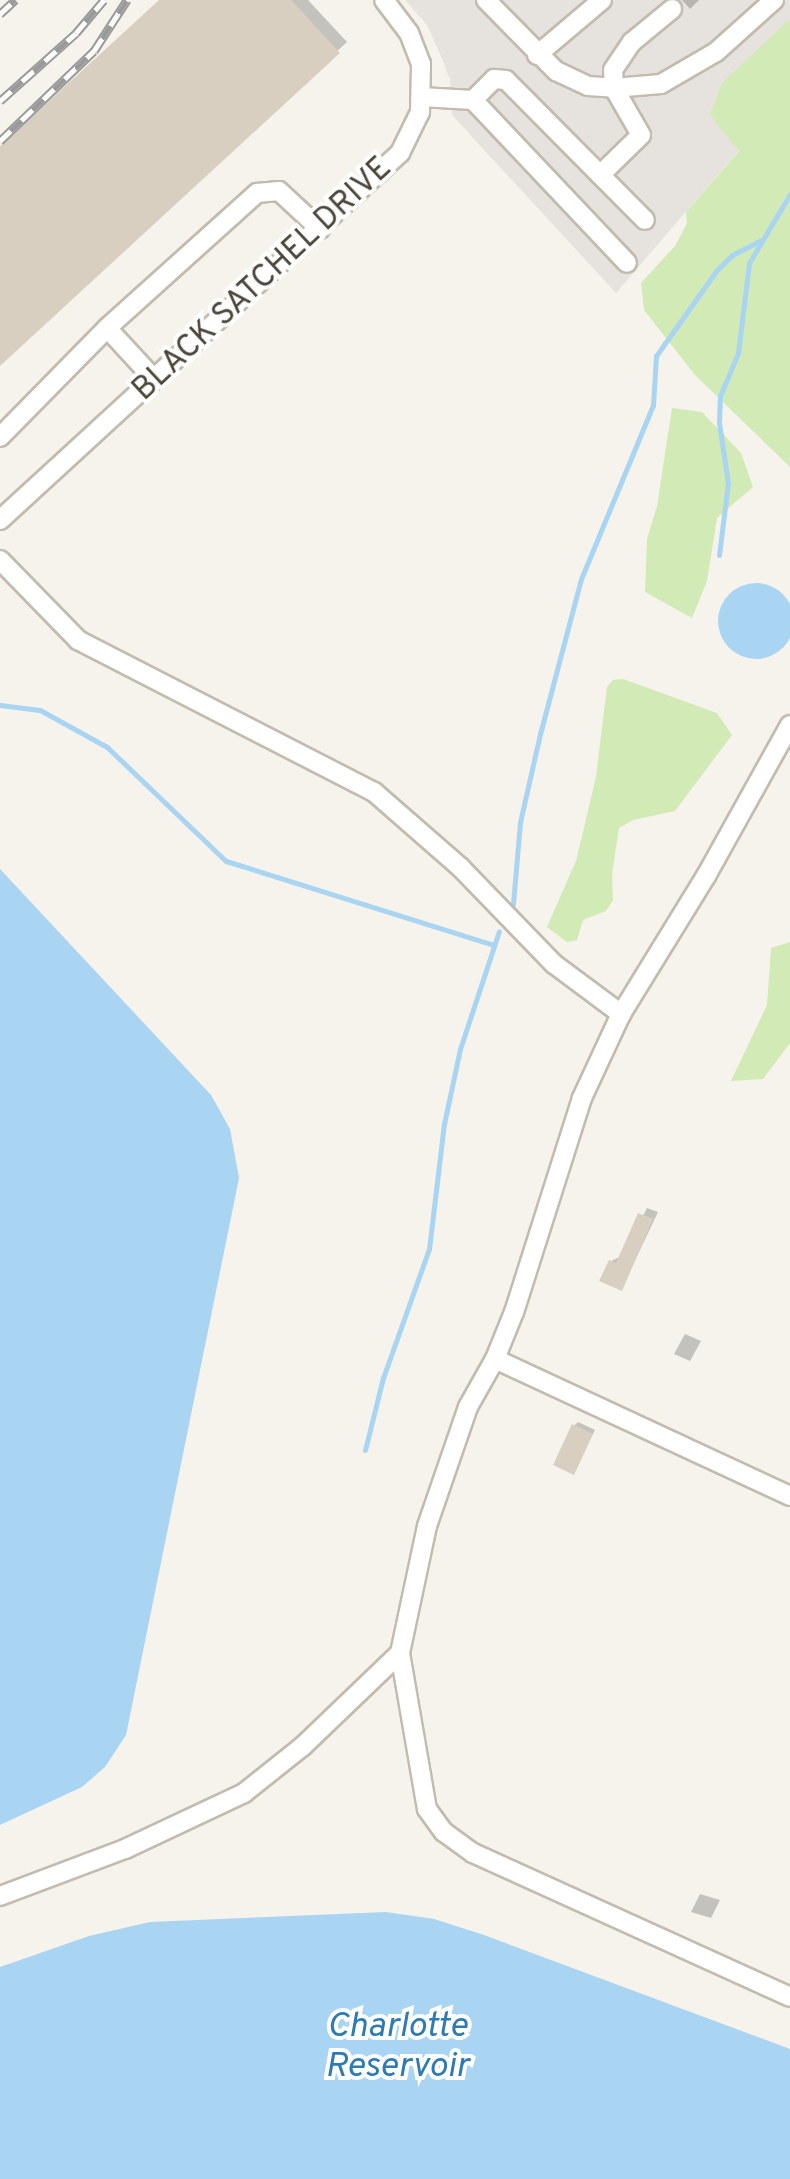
<!DOCTYPE html>
<style>
body{margin:0}
#map{position:relative;width:790px;height:2179px;overflow:hidden;background:#f6f3ec;font-family:Overpass,sans-serif}
div>[style]{position:absolute}
.industrial>*{inset:0;background:#e6e2dd}
.green>*{inset:0;background:#d2eab5}
.water>*{inset:0;background:#a9d4f2}
.round{border-radius:50%}
.shadow>*{inset:0;background:#0003}
.stream>*{height:5px;margin:-2.5px;padding:0 2.5px;transform-origin:2.5px;border-radius:2.5px;background:#a9d4f2}
.building>*{inset:0;background:#d8cfc1}
.roads{filter:drop-shadow(2px 0 #c2bbae) drop-shadow(-2px 0 #c2bbae) drop-shadow(0 2px #c2bbae) drop-shadow(0 -2px #c2bbae)}
.minor>*{height:18px;margin:-9px;padding:0 9px;transform-origin:9px;border-radius:9px;background:#fff}
.rail>*{height:9px;margin-top:-4.5px;transform-origin:0;background:repeating-linear-gradient(90deg,#fff 0 15px,#9a9a9a 0 30px);box-sizing:border-box;border-block:2px solid #9a9a9a}
span{translate:-50% -50%;white-space:nowrap;text-align:center;line-height:1.15;-webkit-text-stroke:8px #fff;paint-order:stroke}
.street-label{font-size:32px;color:#4b4439}
.water-label{font-size:35px;color:#2e7ab2;font-style:italic}
</style>
<div id="map">
<div class="industrial">
<i style="clip-path:polygon(405px 0,790px 0,790px 45px,710px 115px,739px 150px,616px 293px,452px 115px,450px 80px,443px 61px,427px 25px)"></i>
</div>
<div class="green">
<i style="clip-path:polygon(790px 19px,790px 467px,695px 375px,644px 310px,641px 283px,675px 246px,687px 223px,686px 212px,739px 151px,710px 115px,722px 83px)"></i>
<i style="clip-path:polygon(672px 408px,702px 412px,741px 453px,753px 487px,717px 518px,707px 581px,692px 618px,645px 592px,647px 539px,657px 506px)"></i>
<i style="clip-path:polygon(623px 679px,717px 713px,732px 735px,675px 811px,633px 820px,619px 828px,612px 874px,613px 900px,606px 911px,583px 920px,577px 940px,567px 942px,547px 927px,576px 861px,596px 777px,607px 687px,613px 680px)"></i>
<i style="clip-path:polygon(790px 942px,790px 1043px,763px 1079px,731px 1081px,767px 1005px,771px 948px)"></i>
</div>
<div class="water">
<i class="round" style="left:718px;top:583px;width:76px;height:76px"></i>
<i style="clip-path:polygon(0 869px,211px 1095px,230px 1129px,239px 1178px,126px 1735px,105px 1767px,82px 1787px,0 1825px)"></i>
<i style="clip-path:polygon(386px 1912px,434px 1919px,484px 1935px,790px 2049px,790px 2179px,0 2179px,0 1967px,89px 1936px,150px 1922px)"></i>
</div>
<div class="shadow">
<i style="clip-path:polygon(162px 0,308px 0,347px 42px,0 362px,0 149px)"></i>
<i style="clip-path:polygon(682px 0,699px 0,690px 9px)"></i>
<i style="clip-path:polygon(647px 1208px,658px 1212px,622px 1288px,611px 1261px,622px 1256px)"></i>
<i style="clip-path:polygon(685px 1334px,701px 1341px,690px 1361px,674px 1354px)"></i>
<i style="clip-path:polygon(578px 1422px,595px 1430px,573px 1472px,574px 1426px)"></i>
<i style="clip-path:polygon(700px 1894px,720px 1900px,711px 1918px,691px 1912px)"></i>
</div>
<div class="stream">
<i style="left:719px;top:555px;width:73px;rotate:-82.9deg"></i>
<i style="left:728px;top:483px;width:61px;rotate:-98.5deg"></i>
<i style="left:719px;top:423px;width:27px;rotate:-88deg"></i>
<i style="left:720px;top:396px;width:47px;rotate:-67.3deg"></i>
<i style="left:738px;top:353px;width:91px;rotate:-83deg"></i>
<i style="left:749px;top:263px;width:80px;rotate:-59.3deg"></i>
<i style="left:0;top:705px;width:40px;rotate:7.1deg"></i>
<i style="left:40px;top:710px;width:77px;rotate:28.9deg"></i>
<i style="left:107px;top:747px;width:165px;rotate:43.8deg"></i>
<i style="left:226px;top:861px;width:281px;rotate:17.4deg"></i>
<i style="left:513px;top:904px;width:82px;rotate:-85.1deg"></i>
<i style="left:520px;top:822px;width:90px;rotate:-77.2deg"></i>
<i style="left:540px;top:734px;width:160px;rotate:-75.2deg"></i>
<i style="left:581px;top:579px;width:188px;rotate:-67.5deg"></i>
<i style="left:653px;top:405px;width:49px;rotate:-86.5deg"></i>
<i style="left:656px;top:356px;width:105px;rotate:-54.7deg"></i>
<i style="left:717px;top:270px;width:21px;rotate:-45deg"></i>
<i style="left:732px;top:255px;width:33px;rotate:-27deg"></i>
<i style="left:365px;top:1450px;width:74px;rotate:-76deg"></i>
<i style="left:383px;top:1378px;width:137px;rotate:-70.4deg"></i>
<i style="left:429px;top:1249px;width:126px;rotate:-83.2deg"></i>
<i style="left:444px;top:1124px;width:77px;rotate:-78deg"></i>
<i style="left:460px;top:1049px;width:124px;rotate:-71.7deg"></i>
</div>
<div class="building">
<i style="clip-path:polygon(159px 0,291px 0,340px 53px,0 366px,0 146px)"></i>
<i style="clip-path:polygon(638px 1213px,653px 1219px,622px 1291px,599px 1281px,609px 1260px,616px 1263px)"></i>
<i style="clip-path:polygon(572px 1424px,593px 1434px,574px 1475px,553px 1465px)"></i>
</div>
<div class="roads">
<div class="minor">
<i style="left:486px;top:0;width:100px;rotate:45.4deg"></i>
<i style="left:556px;top:71px;width:35px;rotate:25deg"></i>
<i style="left:588px;top:86px;width:26px;rotate:4deg"></i>
<i style="left:614px;top:88px;width:47px;rotate:-4.9deg"></i>
<i style="left:661px;top:84px;width:64px;rotate:-30.2deg"></i>
<i style="left:716px;top:52px;width:78px;rotate:-41.9deg"></i>
<i style="left:537px;top:55px;width:85px;rotate:-40.2deg"></i>
<i style="left:421px;top:97px;width:52px;rotate:3.3deg"></i>
<i style="left:473px;top:100px;width:224px;rotate:46.6deg"></i>
<i style="left:473px;top:100px;width:30px;rotate:-45deg"></i>
<i style="left:494px;top:79px;width:12px;rotate:5deg"></i>
<i style="left:506px;top:80px;width:197px;rotate:45.2deg"></i>
<i style="left:600px;top:175px;width:57px;rotate:-44.3deg"></i>
<i style="left:641px;top:135px;width:54px;rotate:-119.9deg"></i>
<i style="left:614px;top:88px;width:18px;rotate:-93deg"></i>
<i style="left:613px;top:70px;width:34px;rotate:-56deg"></i>
<i style="left:632px;top:42px;width:52px;rotate:-39.5deg"></i>
<i style="left:107px;top:328px;width:202px;rotate:-42deg"></i>
<i style="left:257px;top:193px;width:22px;rotate:-5deg"></i>
<i style="left:279px;top:191px;width:56px;rotate:42.8deg"></i>
<i style="left:0;top:437px;width:153px;rotate:-45.5deg"></i>
<i style="left:107px;top:328px;width:71px;rotate:47.3deg"></i>
<i style="left:0;top:520px;width:543px;rotate:-42.54deg"></i>
<i style="left:400px;top:153px;width:46px;rotate:-64deg"></i>
<i style="left:420px;top:112px;width:48px;rotate:-88.8deg"></i>
<i style="left:421px;top:64px;width:33px;rotate:-111deg"></i>
<i style="left:409px;top:33px;width:41px;rotate:-127.1deg"></i>
<i style="left:0;top:560px;width:112px;rotate:45.7deg"></i>
<i style="left:78px;top:640px;width:333px;rotate:27.2deg"></i>
<i style="left:374px;top:792px;width:114px;rotate:41.1deg"></i>
<i style="left:460px;top:867px;width:135px;rotate:45.9deg"></i>
<i style="left:554px;top:964px;width:84px;rotate:36.7deg"></i>
<i style="left:790px;top:725px;width:173px;rotate:119.1deg"></i>
<i style="left:706px;top:876px;width:162px;rotate:121.6deg"></i>
<i style="left:621px;top:1014px;width:93px;rotate:114.9deg"></i>
<i style="left:582px;top:1098px;width:225px;rotate:107.6deg"></i>
<i style="left:514px;top:1312px;width:51px;rotate:112deg"></i>
<i style="left:495px;top:1359px;width:325px;rotate:24.9deg"></i>
<i style="left:495px;top:1359px;width:55px;rotate:119.4deg"></i>
<i style="left:468px;top:1407px;width:126px;rotate:109deg"></i>
<i style="left:427px;top:1526px;width:130px;rotate:102deg"></i>
<i style="left:400px;top:1653px;width:158px;rotate:80.2deg"></i>
<i style="left:427px;top:1809px;width:29px;rotate:54deg"></i>
<i style="left:444px;top:1832px;width:36px;rotate:36deg"></i>
<i style="left:473px;top:1853px;width:348px;rotate:24.4deg"></i>
<i style="left:0;top:1896px;width:134px;rotate:-20.6deg"></i>
<i style="left:125px;top:1849px;width:132px;rotate:-25.2deg"></i>
<i style="left:244px;top:1793px;width:75px;rotate:-38.5deg"></i>
<i style="left:303px;top:1746px;width:134px;rotate:-43.8deg"></i>
</div>
</div>
<div class="rail">
<i style="left:0;top:14px;width:21px;rotate:-43deg"></i>
<i style="left:0;top:101px;width:102px;rotate:-41.8deg"></i>
<i style="left:76px;top:33px;width:43px;rotate:-49.7deg"></i>
<i style="left:0;top:141px;width:130px;rotate:-43.8deg"></i>
<i style="left:94px;top:51px;width:61px;rotate:-57.1deg"></i>
</div>
<div class="street-label">
<span style="left:263px;top:280px;rotate:-43deg">BLACK SATCHEL DRIVE</span>
</div>
<div class="water-label">
<span style="left:397px;top:2047px">Charlotte<br>Reservoir</span>
</div>
</div>
